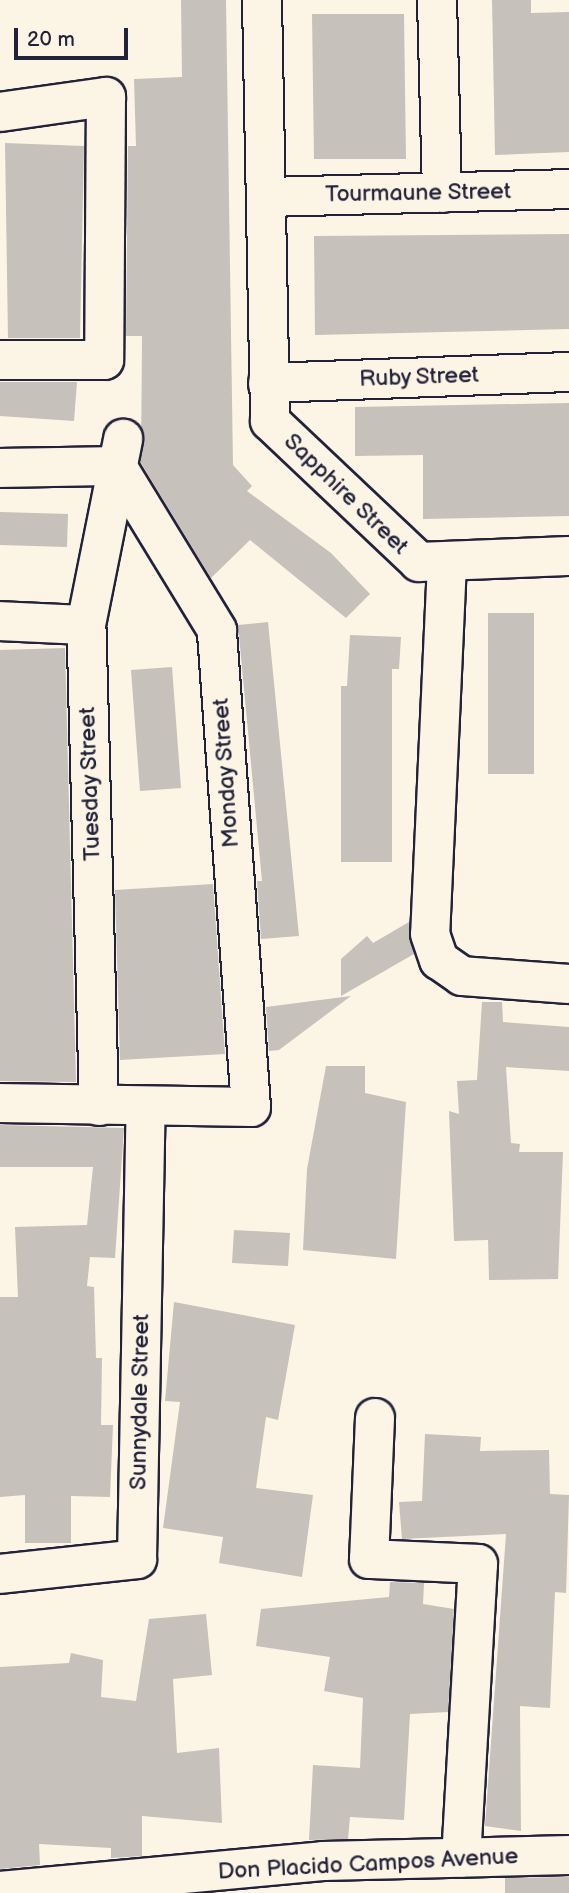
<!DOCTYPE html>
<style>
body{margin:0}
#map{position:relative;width:569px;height:1893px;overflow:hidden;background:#fcf5e5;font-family:"Balsamiq Sans",sans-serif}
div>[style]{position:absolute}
.building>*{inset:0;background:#c6c1bb}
.roads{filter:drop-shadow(2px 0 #22223b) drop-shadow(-2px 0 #22223b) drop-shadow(0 2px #22223b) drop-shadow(0 -2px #22223b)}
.minor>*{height:38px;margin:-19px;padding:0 19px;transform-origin:19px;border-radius:19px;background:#fcf5e5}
.secondary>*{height:38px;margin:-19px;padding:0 19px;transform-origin:19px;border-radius:19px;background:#fcf5e5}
span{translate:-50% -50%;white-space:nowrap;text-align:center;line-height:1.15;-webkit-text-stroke:7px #fcf5e5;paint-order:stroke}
.street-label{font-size:23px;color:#22223b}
.scale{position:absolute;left:14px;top:28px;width:114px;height:32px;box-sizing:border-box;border:4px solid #22223b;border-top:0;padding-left:9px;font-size:21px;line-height:24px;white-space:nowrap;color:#22223b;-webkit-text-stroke:5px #fcf5e5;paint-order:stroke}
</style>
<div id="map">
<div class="building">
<i style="clip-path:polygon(181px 0,226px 0,233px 465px,252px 486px,247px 491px,331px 553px,370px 594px,346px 618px,250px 540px,211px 578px,141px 463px,142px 336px,126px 336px,128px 146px,136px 146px,134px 79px,182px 77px)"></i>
<i style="clip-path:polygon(492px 0,531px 0,531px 13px,569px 12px,569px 152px,495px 155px)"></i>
<i style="clip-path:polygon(312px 14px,404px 14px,406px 159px,314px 159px)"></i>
<i style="clip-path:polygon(5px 143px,84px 146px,80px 338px,8px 338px)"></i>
<i style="clip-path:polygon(569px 234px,569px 329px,315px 335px,314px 236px)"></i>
<i style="clip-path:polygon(0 382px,77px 382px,74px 421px,0 416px)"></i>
<i style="clip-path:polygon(569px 403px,569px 516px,423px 519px,423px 455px,355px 456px,355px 407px)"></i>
<i style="clip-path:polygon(0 512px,68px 514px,67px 547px,0 545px)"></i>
<i style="clip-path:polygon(488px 613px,534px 613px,534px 774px,488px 774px)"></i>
<i style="clip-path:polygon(268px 622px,299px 936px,261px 939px,257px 881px,262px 881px,238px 625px)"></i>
<i style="clip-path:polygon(350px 635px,401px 637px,399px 669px,392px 669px,392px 862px,341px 862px,341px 686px,347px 686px)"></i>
<i style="clip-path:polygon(65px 648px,76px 1082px,0 1081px,0 650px)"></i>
<i style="clip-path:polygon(172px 667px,181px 788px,140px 791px,131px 670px)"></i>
<i style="clip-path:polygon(213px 884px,225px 1054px,120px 1060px,115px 890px)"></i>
<i style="clip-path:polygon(409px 922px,414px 954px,341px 996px,341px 959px,367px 936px,373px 943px)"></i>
<i style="clip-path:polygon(351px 996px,279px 1050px,269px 1051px,266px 1007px)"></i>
<i style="clip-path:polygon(482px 1002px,502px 1002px,503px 1022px,569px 1027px,569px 1071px,506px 1067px,511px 1143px,520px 1144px,519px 1152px,563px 1152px,558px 1279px,489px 1280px,488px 1240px,454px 1241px,449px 1111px,459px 1114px,457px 1081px,477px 1080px)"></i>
<i style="clip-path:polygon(326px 1066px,365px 1066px,365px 1093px,406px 1102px,396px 1259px,303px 1250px,307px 1169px)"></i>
<i style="clip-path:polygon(0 1125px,124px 1128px,115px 1258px,90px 1257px,87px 1286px,94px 1287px,96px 1358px,102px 1358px,101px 1425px,113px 1425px,110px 1497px,71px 1496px,71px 1543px,25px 1543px,25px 1495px,0 1497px,0 1297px,18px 1297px,15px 1227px,87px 1225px,93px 1167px,0 1167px)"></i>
<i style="clip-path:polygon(234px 1230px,290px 1233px,288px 1266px,232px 1263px)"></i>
<i style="clip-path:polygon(174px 1302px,295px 1325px,278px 1420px,266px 1417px,256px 1488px,313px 1495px,302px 1577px,219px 1563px,223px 1537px,163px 1528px,180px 1402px,165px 1401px)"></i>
<i style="clip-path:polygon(425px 1434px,481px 1437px,480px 1451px,549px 1450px,550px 1494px,569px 1495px,566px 1593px,555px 1592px,550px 1708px,520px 1706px,521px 1831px,485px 1826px,506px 1534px,402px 1539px,399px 1502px,422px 1501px)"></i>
<i style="clip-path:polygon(390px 1582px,424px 1583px,423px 1604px,454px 1609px,448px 1712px,410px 1714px,404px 1820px,350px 1817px,348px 1839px,309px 1840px,313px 1765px,360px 1768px,363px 1698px,324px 1691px,330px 1657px,256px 1646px,261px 1609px,389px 1597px)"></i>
<i style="clip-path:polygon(206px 1614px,212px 1675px,173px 1679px,177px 1753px,219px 1748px,222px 1823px,142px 1816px,142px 1856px,111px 1858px,111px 1848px,39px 1844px,40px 1865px,0 1869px,0 1667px,69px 1663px,71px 1653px,103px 1660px,101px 1697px,136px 1701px,149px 1619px)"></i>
<i style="clip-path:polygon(569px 1877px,569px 1893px,505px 1893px,505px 1878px)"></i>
</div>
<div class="roads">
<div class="minor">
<i style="left:262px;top:0;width:421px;rotate:88.9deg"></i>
<i style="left:270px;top:421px;width:205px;rotate:43.4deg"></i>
<i style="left:419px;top:562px;width:150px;rotate:-2.3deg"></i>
<i style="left:437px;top:0;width:193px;rotate:88.5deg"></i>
<i style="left:0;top:112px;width:107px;rotate:-8.1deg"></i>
<i style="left:106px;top:97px;width:263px;rotate:90.4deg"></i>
<i style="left:104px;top:360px;width:104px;rotate:180deg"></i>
<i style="left:267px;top:197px;width:302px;rotate:-1.5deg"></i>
<i style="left:268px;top:383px;width:301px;rotate:-2.1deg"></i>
<i style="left:0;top:468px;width:117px;rotate:-1deg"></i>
<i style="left:447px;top:563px;width:371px;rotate:92.6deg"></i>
<i style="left:430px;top:934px;width:28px;rotate:71deg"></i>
<i style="left:439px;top:960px;width:28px;rotate:35deg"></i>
<i style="left:462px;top:976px;width:107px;rotate:4.3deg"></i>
<i style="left:0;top:621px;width:86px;rotate:2.7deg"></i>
<i style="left:0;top:1103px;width:251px;rotate:0.9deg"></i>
<i style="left:251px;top:1107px;width:478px;rotate:-94.1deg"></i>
<i style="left:217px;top:630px;width:192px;rotate:-121.4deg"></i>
<i style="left:99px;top:1106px;width:481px;rotate:-91.5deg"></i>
<i style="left:86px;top:625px;width:190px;rotate:-78.7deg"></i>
<i style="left:375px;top:1418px;width:141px;rotate:92.4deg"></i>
<i style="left:369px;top:1559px;width:109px;rotate:2.6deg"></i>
<i style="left:478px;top:1564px;width:294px;rotate:93.3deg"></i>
<i style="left:0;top:1574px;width:138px;rotate:-6.2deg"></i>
<i style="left:137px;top:1559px;width:452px;rotate:-88.9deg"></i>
</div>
<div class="secondary">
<i style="left:0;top:1891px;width:324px;rotate:-5.3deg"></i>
<i style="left:323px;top:1861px;width:246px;rotate:-1.4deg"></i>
</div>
</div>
<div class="street-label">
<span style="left:418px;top:193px;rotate:-1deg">Tourmaune Street</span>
<span style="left:419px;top:377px;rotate:-2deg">Ruby Street</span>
<span style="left:346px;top:494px;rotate:44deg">Sapphire Street</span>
<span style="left:226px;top:773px;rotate:-94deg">Monday Street</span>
<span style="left:90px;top:784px;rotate:-92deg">Tuesday Street</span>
<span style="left:140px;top:1402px;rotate:-89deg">Sunnydale Street</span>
<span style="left:368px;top:1864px;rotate:-3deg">Don Placido Campos Avenue</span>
</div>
<div class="scale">20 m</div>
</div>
